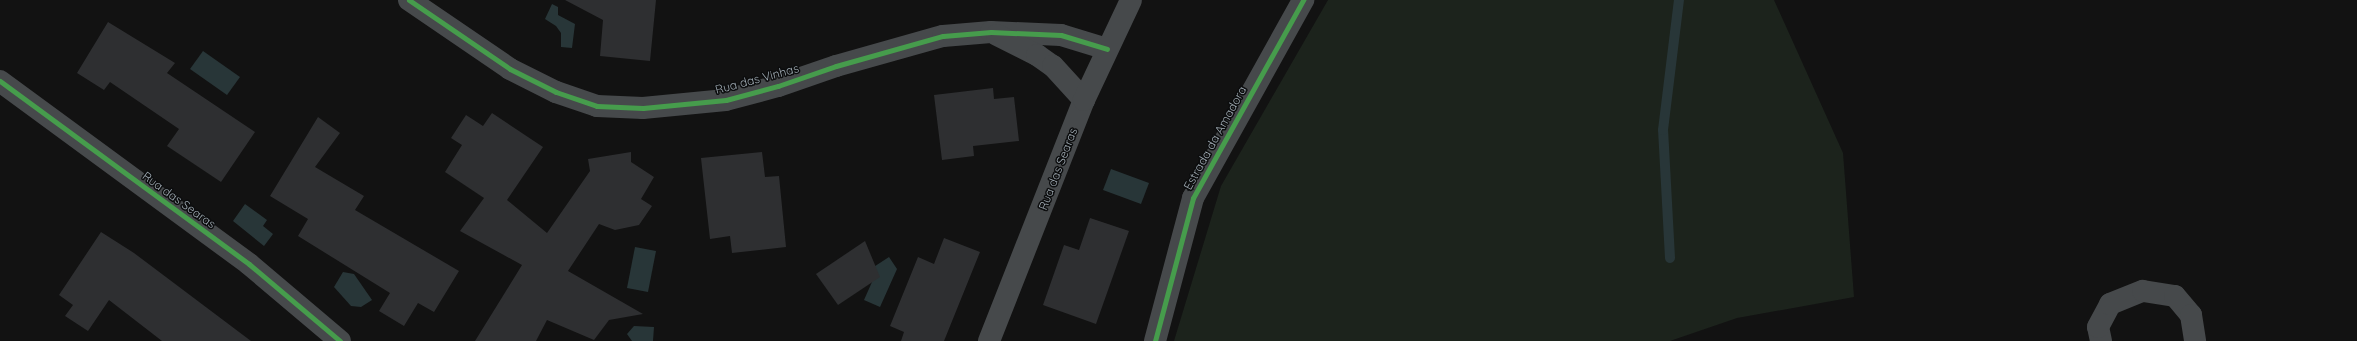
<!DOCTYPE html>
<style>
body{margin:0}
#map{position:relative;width:2357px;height:341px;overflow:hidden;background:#121212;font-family:Quicksand,sans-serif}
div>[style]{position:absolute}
.green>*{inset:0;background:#1c231c}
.water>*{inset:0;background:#283638}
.stream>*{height:10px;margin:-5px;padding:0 5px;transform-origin:5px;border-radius:5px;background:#283638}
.building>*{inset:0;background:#2e2f31}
.minor>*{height:22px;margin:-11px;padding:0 11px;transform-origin:11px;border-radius:11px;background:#46494b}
.tertiary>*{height:22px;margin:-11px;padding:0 11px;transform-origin:11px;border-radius:11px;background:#46494b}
.cycleway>*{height:5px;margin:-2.5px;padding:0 2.5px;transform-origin:2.5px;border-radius:2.5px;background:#469c4c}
span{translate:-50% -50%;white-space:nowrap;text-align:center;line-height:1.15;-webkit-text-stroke:3px #0c0d0e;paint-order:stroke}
.street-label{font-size:12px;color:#a2adb5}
</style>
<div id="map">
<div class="green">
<i style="clip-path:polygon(1328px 0,1774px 0,1843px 153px,1854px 297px,1737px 318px,1670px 341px,1174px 341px,1221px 186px)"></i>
</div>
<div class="water">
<i style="clip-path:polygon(552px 4px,558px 7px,558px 15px,575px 24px,572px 48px,561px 47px,561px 33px,556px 26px,545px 19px)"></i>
<i style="clip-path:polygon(203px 51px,240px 77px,227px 95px,190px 69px)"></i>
<i style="clip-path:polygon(1111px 169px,1149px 183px,1141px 204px,1103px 190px)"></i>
<i style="clip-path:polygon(245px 204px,267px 220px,263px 226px,273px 234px,264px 246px,233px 221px)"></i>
<i style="clip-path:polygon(635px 247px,656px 251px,648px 292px,627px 288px)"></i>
<i style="clip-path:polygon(889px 257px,897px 269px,880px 307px,864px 300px,872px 282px,866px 272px)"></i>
<i style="clip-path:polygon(343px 272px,354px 274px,372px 300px,361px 307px,351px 306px,334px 287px)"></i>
<i style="clip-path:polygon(634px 326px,654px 327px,653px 341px,632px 341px,627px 334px)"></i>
</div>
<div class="stream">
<i style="left:1670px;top:258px;width:128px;rotate:-93.1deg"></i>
<i style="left:1663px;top:130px;width:131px;rotate:-83deg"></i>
</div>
<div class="building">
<i style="clip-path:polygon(565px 0,656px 0,650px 61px,600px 56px,603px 20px)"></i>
<i style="clip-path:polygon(108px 22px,175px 63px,167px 73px,255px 132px,221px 182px,167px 146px,179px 129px,110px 82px,104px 90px,77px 73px)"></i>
<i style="clip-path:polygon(993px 88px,994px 99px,1014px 97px,1019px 141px,973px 146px,974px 156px,942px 160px,934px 95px)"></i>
<i style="clip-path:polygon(492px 113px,543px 147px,507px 200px,547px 233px,590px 171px,588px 159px,631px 152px,631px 162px,654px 177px,641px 199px,652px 206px,639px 225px,615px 230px,599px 224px,568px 271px,643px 314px,609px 320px,594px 340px,547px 320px,536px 341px,475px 341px,522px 265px,460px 231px,484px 198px,445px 172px,462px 145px,451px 138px,466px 115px,483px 126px)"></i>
<i style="clip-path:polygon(318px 117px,340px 133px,315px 167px,364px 196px,355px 210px,459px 271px,434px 312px,418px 303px,404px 326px,379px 311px,390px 293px,298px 236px,308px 219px,270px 196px)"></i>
<i style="clip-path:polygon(762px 152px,765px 177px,779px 176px,786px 247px,732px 253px,730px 236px,710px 239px,701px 158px)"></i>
<i style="clip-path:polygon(1090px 218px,1129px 231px,1096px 324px,1043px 305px,1064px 245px,1079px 250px)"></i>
<i style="clip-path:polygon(101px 232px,134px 253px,251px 341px,162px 341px,109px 300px,88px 331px,65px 316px,73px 305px,59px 295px)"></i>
<i style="clip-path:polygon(944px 238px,980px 252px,944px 341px,901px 341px,904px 332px,890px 326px,918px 257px,934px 264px)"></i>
<i style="clip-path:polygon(865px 241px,880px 277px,838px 305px,816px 274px)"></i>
</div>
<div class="minor">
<i style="left:409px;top:0;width:122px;rotate:34.3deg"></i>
<i style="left:510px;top:69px;width:51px;rotate:26.6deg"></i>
<i style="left:556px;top:92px;width:43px;rotate:18.9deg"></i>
<i style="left:597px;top:106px;width:46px;rotate:2.5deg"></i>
<i style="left:643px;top:108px;width:83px;rotate:-5.5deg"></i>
<i style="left:726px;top:100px;width:54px;rotate:-15.1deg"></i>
<i style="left:778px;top:86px;width:61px;rotate:-19deg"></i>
<i style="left:836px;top:66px;width:111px;rotate:-15.7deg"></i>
<i style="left:943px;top:36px;width:48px;rotate:-4.8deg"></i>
<i style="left:991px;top:32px;width:70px;rotate:2.5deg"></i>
<i style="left:1061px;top:35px;width:48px;rotate:16.9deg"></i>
<i style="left:997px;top:35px;width:45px;rotate:26.6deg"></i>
<i style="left:1037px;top:55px;width:19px;rotate:35deg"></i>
<i style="left:1053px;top:66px;width:46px;rotate:47.6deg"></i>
<i style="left:0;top:81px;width:309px;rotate:36.3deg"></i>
<i style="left:249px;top:264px;width:119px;rotate:40.2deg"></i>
<i style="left:989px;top:341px;width:259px;rotate:-68.5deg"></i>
<i style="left:1084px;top:100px;width:110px;rotate:-64.8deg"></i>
<i style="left:2101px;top:341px;width:14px;rotate:-102deg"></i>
<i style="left:2098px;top:327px;width:26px;rotate:-62deg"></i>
<i style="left:2110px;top:304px;width:35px;rotate:-22deg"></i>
<i style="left:2143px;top:291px;width:32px;rotate:9deg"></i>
<i style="left:2175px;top:296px;width:25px;rotate:50deg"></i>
<i style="left:2191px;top:315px;width:26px;rotate:81deg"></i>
</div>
<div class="tertiary">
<i style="left:1155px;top:341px;width:148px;rotate:-75.1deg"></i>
<i style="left:1193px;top:198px;width:227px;rotate:-60.9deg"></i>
</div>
<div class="cycleway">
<i style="left:409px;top:0;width:122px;rotate:34.3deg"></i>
<i style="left:510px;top:69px;width:51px;rotate:26.6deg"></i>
<i style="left:556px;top:92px;width:43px;rotate:18.9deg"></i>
<i style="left:597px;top:106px;width:46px;rotate:2.5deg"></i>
<i style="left:643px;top:108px;width:83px;rotate:-5.5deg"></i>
<i style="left:726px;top:100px;width:54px;rotate:-15.1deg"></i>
<i style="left:778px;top:86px;width:61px;rotate:-19deg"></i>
<i style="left:836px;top:66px;width:111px;rotate:-15.7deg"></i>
<i style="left:943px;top:36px;width:48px;rotate:-4.8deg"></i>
<i style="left:991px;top:32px;width:70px;rotate:2.5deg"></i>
<i style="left:1061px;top:35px;width:48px;rotate:16.9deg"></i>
<i style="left:0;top:81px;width:309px;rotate:36.3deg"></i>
<i style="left:249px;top:264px;width:119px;rotate:40.2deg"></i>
<i style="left:1155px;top:341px;width:148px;rotate:-75.1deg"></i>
<i style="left:1193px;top:198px;width:227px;rotate:-60.9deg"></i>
</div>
<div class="street-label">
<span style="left:757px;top:79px;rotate:-15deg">Rua das Vinhas</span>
<span style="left:1215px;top:138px;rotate:-61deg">Estrada da Amadora</span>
<span style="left:1058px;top:169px;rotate:-69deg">Rua das Searas</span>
<span style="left:179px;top:200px;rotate:36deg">Rua das Searas</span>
</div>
</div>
